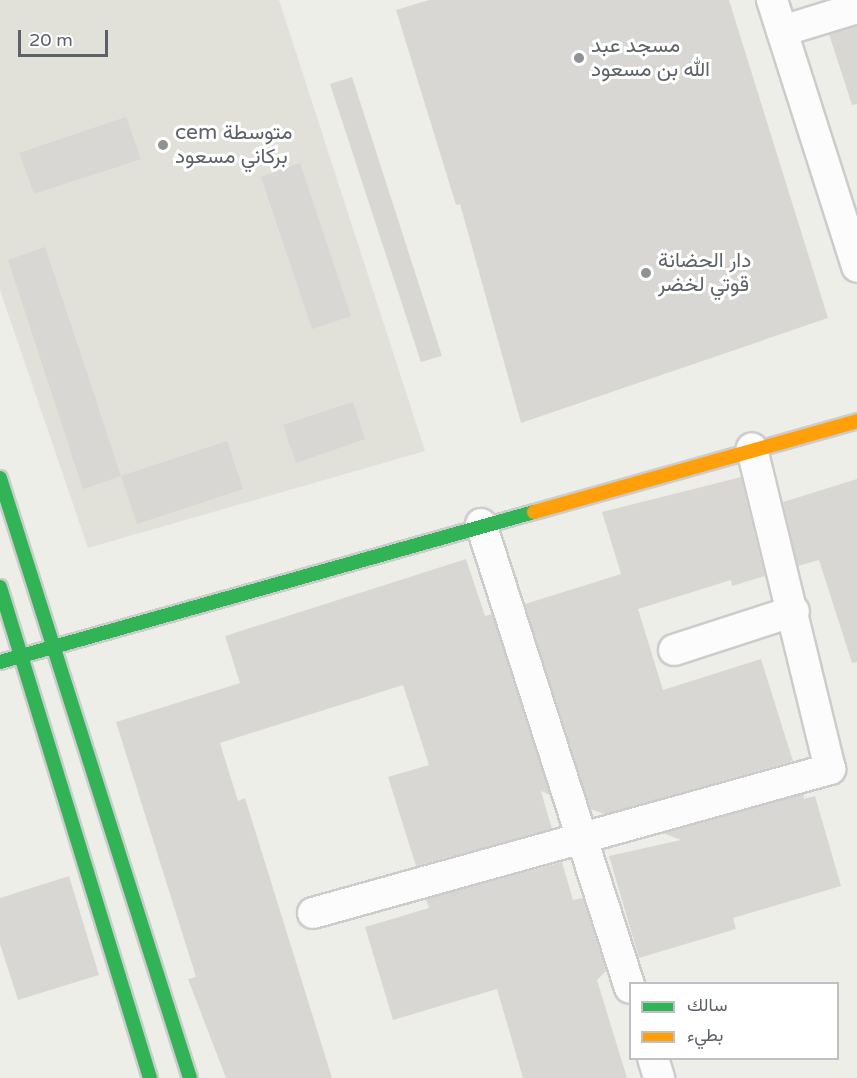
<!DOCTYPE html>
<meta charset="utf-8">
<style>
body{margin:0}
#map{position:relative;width:857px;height:1078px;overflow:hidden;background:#eeeee9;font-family:"Varela Round",Vazirmatn,sans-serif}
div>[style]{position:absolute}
.education>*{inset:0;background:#e1e0d9}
.building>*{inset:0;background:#d8d7d4}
.roads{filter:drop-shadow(2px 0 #cbcccb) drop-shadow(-2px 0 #cbcccb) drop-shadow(0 2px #cbcccb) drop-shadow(0 -2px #cbcccb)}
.street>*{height:30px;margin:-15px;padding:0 15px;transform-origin:15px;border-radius:15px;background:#fcfcfc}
.fast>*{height:14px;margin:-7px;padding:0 7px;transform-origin:7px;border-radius:7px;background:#30b455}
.slow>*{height:14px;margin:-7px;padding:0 7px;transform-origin:7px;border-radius:7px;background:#ff9f0a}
.dots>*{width:16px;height:16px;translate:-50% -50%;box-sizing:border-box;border:3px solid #fff;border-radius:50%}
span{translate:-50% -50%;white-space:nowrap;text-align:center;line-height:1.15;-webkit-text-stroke:6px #fff;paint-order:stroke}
.poi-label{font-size:21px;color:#5d6268}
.left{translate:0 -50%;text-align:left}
.legend{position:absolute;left:629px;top:982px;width:210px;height:78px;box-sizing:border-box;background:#fff;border:2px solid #bec0c3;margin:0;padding:8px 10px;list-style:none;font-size:18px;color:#5d6268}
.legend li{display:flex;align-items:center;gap:12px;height:30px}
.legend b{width:30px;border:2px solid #bec0c3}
.scale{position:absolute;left:18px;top:30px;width:90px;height:27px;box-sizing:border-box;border:3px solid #5d6268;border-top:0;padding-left:8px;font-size:18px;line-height:21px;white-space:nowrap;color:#5d6268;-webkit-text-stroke:4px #fff;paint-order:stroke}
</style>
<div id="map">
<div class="education">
<i style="clip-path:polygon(0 0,279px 0,425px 451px,88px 548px,0 290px)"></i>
</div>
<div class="building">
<i style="clip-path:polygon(429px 0,729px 0,828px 318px,521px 423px,460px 204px,456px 205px,396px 10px)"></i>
<i style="clip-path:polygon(857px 26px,857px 104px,852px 105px,829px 34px)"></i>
<i style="clip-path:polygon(352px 77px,442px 356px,421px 362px,330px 84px)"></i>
<i style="clip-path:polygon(126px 117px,141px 159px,34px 194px,19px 153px)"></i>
<i style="clip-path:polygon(300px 163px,351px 316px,312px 329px,261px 177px)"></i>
<i style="clip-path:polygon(45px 247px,121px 476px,83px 489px,8px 260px)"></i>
<i style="clip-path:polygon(353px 402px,365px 439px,296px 463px,283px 425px)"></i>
<i style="clip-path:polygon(227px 441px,243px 489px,137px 524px,121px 476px)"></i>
<i style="clip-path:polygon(741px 477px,765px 576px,732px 586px,731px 580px,638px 609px,663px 690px,761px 659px,793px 761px,605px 814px,590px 809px,525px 604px,621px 574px,602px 512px)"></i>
<i style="clip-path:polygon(857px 479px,857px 662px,852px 663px,819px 560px,798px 566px,783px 502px)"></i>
<i style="clip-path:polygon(466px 559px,485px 616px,492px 614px,550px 795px,541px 791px,552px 829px,416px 866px,388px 777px,429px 765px,403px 685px,220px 743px,238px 801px,245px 798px,332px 1078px,226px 1078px,188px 979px,196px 977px,116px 722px,240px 683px,225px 636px)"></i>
<i style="clip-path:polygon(803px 794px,804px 799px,815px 796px,841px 886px,733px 918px,736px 929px,639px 958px,609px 856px,681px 840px,663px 833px)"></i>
<i style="clip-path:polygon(562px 862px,573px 900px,583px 898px,606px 971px,597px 980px,627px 1078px,523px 1078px,497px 989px,393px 1020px,365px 927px,429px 908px,426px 899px)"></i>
<i style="clip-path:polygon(69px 876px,99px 975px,18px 1000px,0 944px,0 898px)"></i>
</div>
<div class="roads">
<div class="street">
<i style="left:772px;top:0;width:280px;rotate:72.3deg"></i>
<i style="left:782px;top:31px;width:78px;rotate:-17deg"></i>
<i style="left:481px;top:524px;width:487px;rotate:72.2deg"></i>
<i style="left:674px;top:650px;width:126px;rotate:-18deg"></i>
<i style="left:313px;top:913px;width:537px;rotate:-15.56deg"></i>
<i style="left:830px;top:769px;width:330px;rotate:-103.7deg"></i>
<i style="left:653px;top:1058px;width:21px;rotate:73deg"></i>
</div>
<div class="fast">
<i style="left:0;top:478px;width:629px;rotate:72.43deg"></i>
<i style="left:0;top:587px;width:513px;rotate:73.01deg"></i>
<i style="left:0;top:662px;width:555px;rotate:-15.69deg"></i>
</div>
<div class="slow">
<i style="left:534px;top:512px;width:336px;rotate:-15.7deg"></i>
</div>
</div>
<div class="dots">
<i style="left:579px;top:58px;background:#909395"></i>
<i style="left:163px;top:145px;background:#909395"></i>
<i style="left:646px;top:273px;background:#909395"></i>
</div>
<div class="poi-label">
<span class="left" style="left:591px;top:58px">مسجد عبد<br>الله بن مسعود</span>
<span class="left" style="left:175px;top:145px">cem متوسطة<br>بركاني مسعود</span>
<span class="left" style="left:658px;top:273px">دار الحضانة<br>قوتي لخضر</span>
</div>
<ul class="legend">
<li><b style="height:8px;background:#30b455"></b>سالك</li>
<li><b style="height:8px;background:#ff9f0a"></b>بطيء</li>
</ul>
<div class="scale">20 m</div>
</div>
